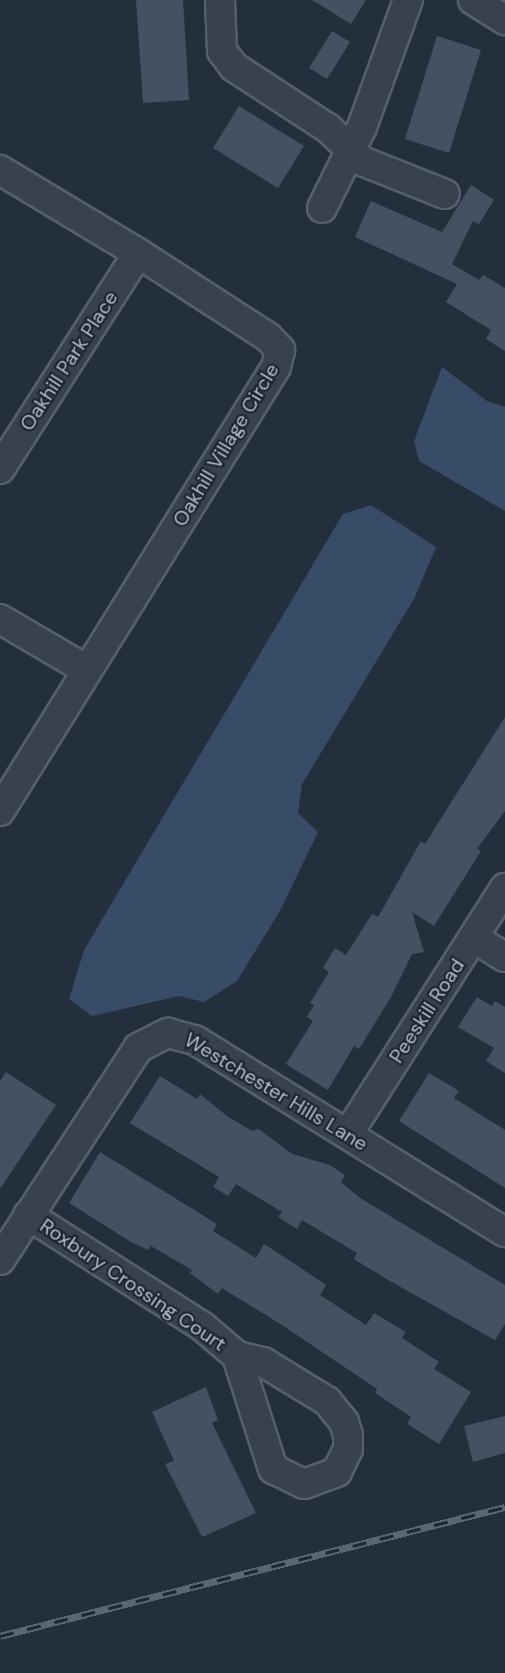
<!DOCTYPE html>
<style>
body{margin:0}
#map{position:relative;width:505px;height:1673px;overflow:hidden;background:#242f3e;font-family:"DM Sans",sans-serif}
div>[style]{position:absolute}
.water>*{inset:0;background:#394c67}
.building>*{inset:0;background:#455162}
.roads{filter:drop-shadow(2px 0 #565f6c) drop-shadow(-2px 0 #565f6c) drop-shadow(0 2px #565f6c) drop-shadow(0 -2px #565f6c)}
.minor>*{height:28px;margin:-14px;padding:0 14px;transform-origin:14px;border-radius:14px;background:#38414e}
.rail>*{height:7px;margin-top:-3.5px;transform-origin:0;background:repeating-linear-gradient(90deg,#1d2633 0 14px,#5a6575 0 28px);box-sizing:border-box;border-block:2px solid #5a6575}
span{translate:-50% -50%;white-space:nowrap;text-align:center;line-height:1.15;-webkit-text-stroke:4.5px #1d2633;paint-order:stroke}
.street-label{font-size:20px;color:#b4bcc9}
</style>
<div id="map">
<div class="water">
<i style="clip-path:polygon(442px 367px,487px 401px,505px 407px,505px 511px,419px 461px,414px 441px)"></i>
<i style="clip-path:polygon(371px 505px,436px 547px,414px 599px,302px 784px,298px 813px,318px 832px,280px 911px,237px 981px,204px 1002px,179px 996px,92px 1016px,69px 999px,84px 950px,343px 514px)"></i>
</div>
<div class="building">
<i style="clip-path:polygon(136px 0,183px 0,189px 100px,143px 103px)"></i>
<i style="clip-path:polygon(312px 0,366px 0,351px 24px)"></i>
<i style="clip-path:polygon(332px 31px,350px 42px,327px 79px,309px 68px)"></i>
<i style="clip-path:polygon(437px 36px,481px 50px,449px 153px,405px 139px)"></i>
<i style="clip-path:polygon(239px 106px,304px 146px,278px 188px,213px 148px)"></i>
<i style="clip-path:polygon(471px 185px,494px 200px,479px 224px,473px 221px,452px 264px,479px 280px,483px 275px,505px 288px,505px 351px,486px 339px,491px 330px,446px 302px,457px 284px,355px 237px,371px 201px,442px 232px)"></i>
<i style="clip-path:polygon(505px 717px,505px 811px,477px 849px,481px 851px,434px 926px,412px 912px,424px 952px,412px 954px,391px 997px,359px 1049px,354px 1046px,328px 1090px,286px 1064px,313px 1021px,307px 1017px,314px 1005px,310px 1003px,329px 972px,323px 968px,335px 948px,346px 955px,372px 914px,378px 917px,421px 841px,425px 844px)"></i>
<i style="clip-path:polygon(477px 997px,492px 1006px,495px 1001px,505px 1007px,505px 1073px,486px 1061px,494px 1048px,458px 1027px)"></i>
<i style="clip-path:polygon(6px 1072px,56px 1105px,0 1189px,0 1081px)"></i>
<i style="clip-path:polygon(429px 1073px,459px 1091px,454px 1098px,505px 1130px,505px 1188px,399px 1121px)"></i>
<i style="clip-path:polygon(160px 1076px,197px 1099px,200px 1094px,227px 1116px,252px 1131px,259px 1129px,292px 1154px,330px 1165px,345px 1175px,341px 1182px,360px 1198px,505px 1285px,505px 1324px,495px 1340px,383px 1277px,354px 1259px,357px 1253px,302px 1220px,297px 1229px,278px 1217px,282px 1212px,236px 1184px,228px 1196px,213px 1187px,219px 1177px,130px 1123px)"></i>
<i style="clip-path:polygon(100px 1152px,217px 1224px,213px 1231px,256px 1258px,264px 1244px,295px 1264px,326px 1285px,320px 1295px,366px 1325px,374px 1313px,406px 1332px,402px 1338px,439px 1362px,434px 1369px,471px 1392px,439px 1444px,407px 1424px,411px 1417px,375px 1393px,377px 1389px,282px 1325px,222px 1288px,218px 1294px,190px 1273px,192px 1270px,151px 1246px,148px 1250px,131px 1242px,69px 1203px)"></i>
<i style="clip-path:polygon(206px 1387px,218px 1420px,212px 1423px,256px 1513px,202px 1537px,165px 1464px,174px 1461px,152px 1412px)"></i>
<i style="clip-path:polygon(505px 1416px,505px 1453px,473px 1462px,464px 1426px)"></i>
</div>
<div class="roads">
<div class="minor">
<i style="left:220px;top:0;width:51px;rotate:87.8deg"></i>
<i style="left:222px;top:51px;width:20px;rotate:53deg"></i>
<i style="left:234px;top:67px;width:113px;rotate:33.1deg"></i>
<i style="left:329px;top:129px;width:46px;rotate:44.1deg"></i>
<i style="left:362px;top:161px;width:89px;rotate:21.7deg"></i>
<i style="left:473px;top:0;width:38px;rotate:32deg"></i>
<i style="left:0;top:170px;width:161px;rotate:31deg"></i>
<i style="left:138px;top:253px;width:155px;rotate:32.9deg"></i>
<i style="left:268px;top:337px;width:18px;rotate:47deg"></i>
<i style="left:280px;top:350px;width:17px;rotate:103deg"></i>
<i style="left:276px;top:367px;width:523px;rotate:121.87deg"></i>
<i style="left:322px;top:208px;width:90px;rotate:-63.7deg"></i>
<i style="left:362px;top:127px;width:135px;rotate:-70.1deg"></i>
<i style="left:0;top:469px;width:256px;rotate:-57.4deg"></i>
<i style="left:0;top:619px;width:101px;rotate:30.4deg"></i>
<i style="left:474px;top:938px;width:36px;rotate:32deg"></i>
<i style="left:348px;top:1134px;width:292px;rotate:-57.5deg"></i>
<i style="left:28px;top:1215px;width:208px;rotate:32.6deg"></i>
<i style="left:203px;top:1327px;width:45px;rotate:40.5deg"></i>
<i style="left:237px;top:1356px;width:27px;rotate:13deg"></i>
<i style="left:263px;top:1362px;width:75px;rotate:31.4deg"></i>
<i style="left:327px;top:1401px;width:27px;rotate:51deg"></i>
<i style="left:344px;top:1422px;width:14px;rotate:73deg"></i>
<i style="left:348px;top:1435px;width:14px;rotate:90deg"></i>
<i style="left:348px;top:1449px;width:25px;rotate:116deg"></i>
<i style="left:337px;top:1472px;width:35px;rotate:160deg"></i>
<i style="left:304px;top:1484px;width:34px;rotate:-154deg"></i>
<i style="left:273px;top:1469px;width:119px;rotate:-107.7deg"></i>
<i style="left:0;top:1260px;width:253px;rotate:-56.9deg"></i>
<i style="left:138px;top:1048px;width:34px;rotate:-27deg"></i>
<i style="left:168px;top:1033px;width:28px;rotate:15deg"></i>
<i style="left:195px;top:1040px;width:365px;rotate:31.8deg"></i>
</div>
</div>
<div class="rail">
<i style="left:0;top:1636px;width:521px;rotate:-14.33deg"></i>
</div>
<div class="street-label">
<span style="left:69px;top:361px;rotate:-57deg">Oakhill Park Place</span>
<span style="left:226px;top:445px;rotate:-59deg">Oakhill Village Circle</span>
<span style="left:427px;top:1011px;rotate:-57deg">Peeskill Road</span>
<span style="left:276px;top:1092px;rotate:31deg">Westchester Hills Lane</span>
<span style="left:133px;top:1285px;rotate:34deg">Roxbury Crossing Court</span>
</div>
</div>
